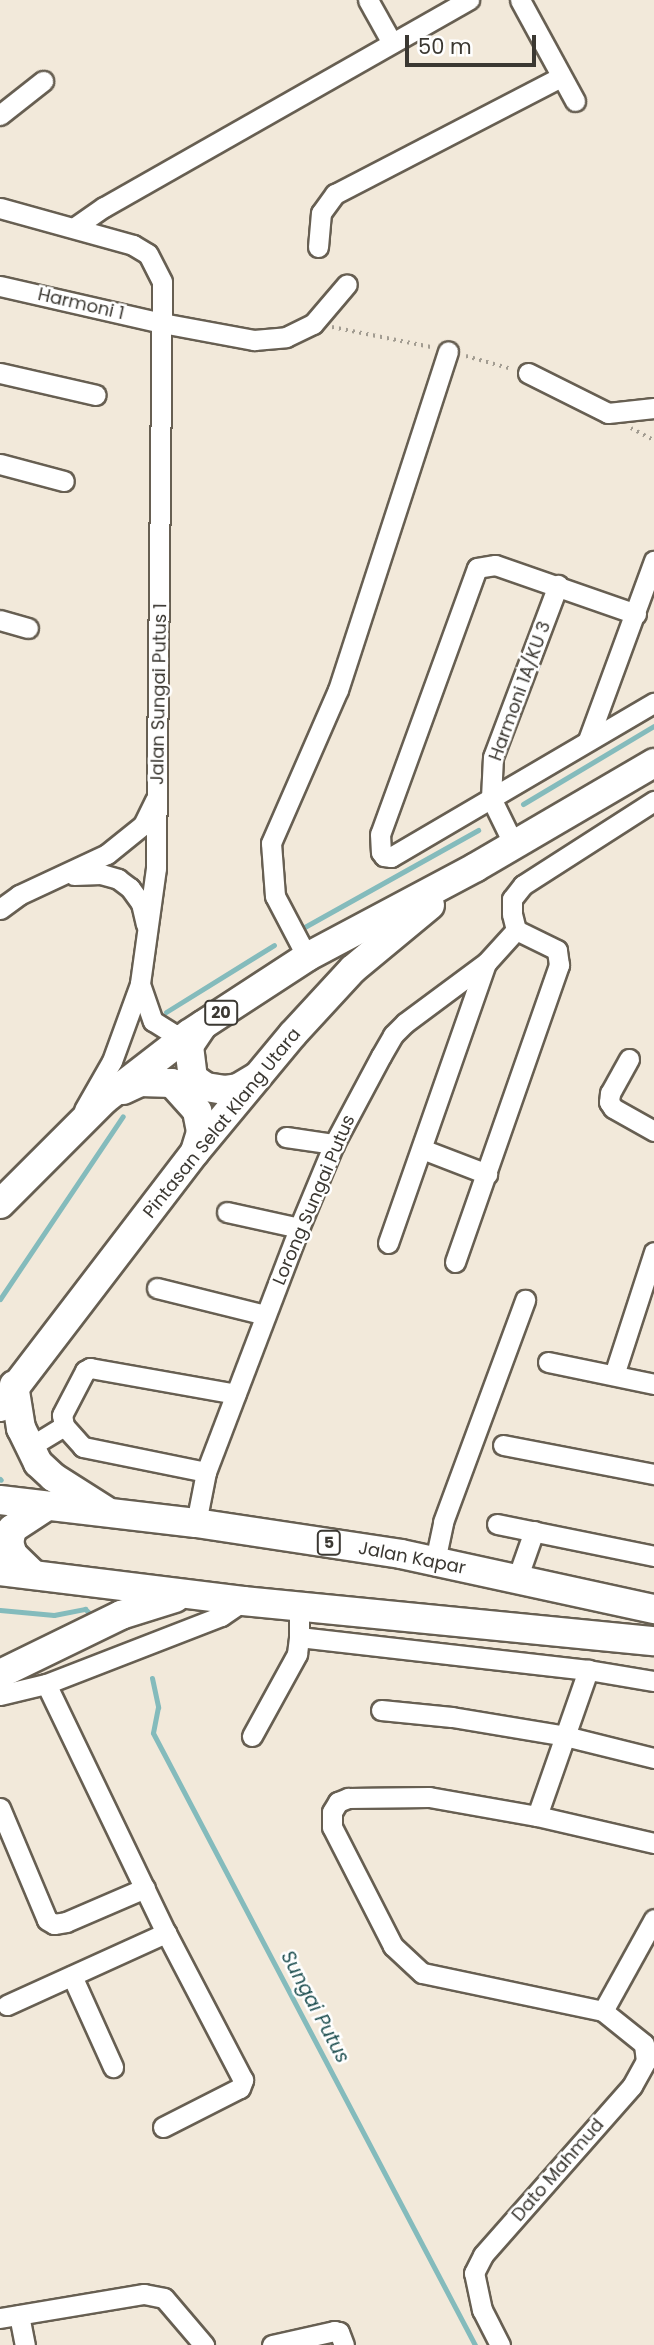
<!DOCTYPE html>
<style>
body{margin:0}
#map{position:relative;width:654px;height:2345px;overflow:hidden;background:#f2e9da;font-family:Poppins,sans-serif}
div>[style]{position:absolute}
.stream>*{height:5px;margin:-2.5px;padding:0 2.5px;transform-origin:2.5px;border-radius:2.5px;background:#84bbbc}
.path>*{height:3.5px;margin-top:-1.75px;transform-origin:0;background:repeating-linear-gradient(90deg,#a29c91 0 2px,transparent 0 7px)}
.roads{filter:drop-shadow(2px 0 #675f52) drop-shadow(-2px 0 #675f52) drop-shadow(0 2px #675f52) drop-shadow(0 -2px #675f52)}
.minor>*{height:19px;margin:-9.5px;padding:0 9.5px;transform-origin:9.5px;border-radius:9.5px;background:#fff}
.highway>*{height:28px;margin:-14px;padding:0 14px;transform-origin:14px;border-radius:14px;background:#fff}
span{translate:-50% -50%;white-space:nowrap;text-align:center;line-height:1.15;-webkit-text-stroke:5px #fff;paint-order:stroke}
.shield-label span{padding:2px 5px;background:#fff;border:2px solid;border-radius:5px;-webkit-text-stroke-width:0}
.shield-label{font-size:16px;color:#3b3832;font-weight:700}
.street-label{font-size:18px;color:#3b3832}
.water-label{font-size:19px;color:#1e4f50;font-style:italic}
.scale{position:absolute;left:405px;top:35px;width:131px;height:32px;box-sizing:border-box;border:4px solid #3b3832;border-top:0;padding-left:9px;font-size:21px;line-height:24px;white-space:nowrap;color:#3b3832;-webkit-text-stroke:5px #fff;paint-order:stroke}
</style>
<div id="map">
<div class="stream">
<i style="left:523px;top:804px;width:152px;rotate:-30.8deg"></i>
<i style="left:301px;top:929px;width:203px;rotate:-29.2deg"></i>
<i style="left:166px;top:1012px;width:127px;rotate:-31.8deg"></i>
<i style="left:0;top:1299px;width:220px;rotate:-56.1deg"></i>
<i style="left:0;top:1479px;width:1px;rotate:45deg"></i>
<i style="left:0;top:1610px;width:54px;rotate:5.3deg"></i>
<i style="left:54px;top:1615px;width:32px;rotate:-11deg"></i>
<i style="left:85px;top:1609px;width:12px;rotate:42deg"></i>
<i style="left:152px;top:1678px;width:30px;rotate:78deg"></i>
<i style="left:158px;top:1707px;width:26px;rotate:101deg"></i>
<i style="left:153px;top:1733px;width:692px;rotate:62.25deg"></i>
</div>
<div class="path">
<i style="left:332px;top:327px;width:101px;rotate:11.4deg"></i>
<i style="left:466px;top:356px;width:48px;rotate:15.8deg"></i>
<i style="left:631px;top:428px;width:26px;rotate:28deg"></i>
</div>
<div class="roads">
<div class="minor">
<i style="left:368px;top:0;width:49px;rotate:60.8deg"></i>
<i style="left:520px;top:0;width:115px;rotate:61.4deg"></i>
<i style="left:0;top:115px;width:55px;rotate:-38.3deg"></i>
<i style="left:0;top:208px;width:138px;rotate:15.5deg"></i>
<i style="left:133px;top:245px;width:17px;rotate:31deg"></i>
<i style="left:148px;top:254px;width:31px;rotate:63deg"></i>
<i style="left:162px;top:282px;width:586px;rotate:90.59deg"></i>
<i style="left:156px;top:868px;width:117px;rotate:97.9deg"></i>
<i style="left:140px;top:984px;width:39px;rotate:71deg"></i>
<i style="left:153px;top:1021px;width:25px;rotate:32deg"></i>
<i style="left:174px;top:1034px;width:15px"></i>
<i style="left:75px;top:227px;width:35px;rotate:-35deg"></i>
<i style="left:104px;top:207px;width:420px;rotate:-29.6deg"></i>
<i style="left:318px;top:247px;width:34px;rotate:-85deg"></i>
<i style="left:321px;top:213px;width:24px;rotate:-54deg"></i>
<i style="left:335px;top:194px;width:254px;rotate:-27.4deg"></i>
<i style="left:0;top:286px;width:166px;rotate:12.9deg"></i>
<i style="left:162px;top:323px;width:94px;rotate:10.5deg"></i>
<i style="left:254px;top:340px;width:32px;rotate:-5deg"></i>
<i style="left:286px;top:337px;width:30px;rotate:-26deg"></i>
<i style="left:313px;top:324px;width:52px;rotate:-49.6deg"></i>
<i style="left:0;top:373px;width:98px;rotate:12.9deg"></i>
<i style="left:528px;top:373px;width:89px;rotate:26.6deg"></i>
<i style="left:608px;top:413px;width:46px;rotate:-6.2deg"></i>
<i style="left:0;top:464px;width:66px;rotate:14.9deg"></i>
<i style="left:636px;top:614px;width:149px;rotate:-160.8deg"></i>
<i style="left:495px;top:565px;width:18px;rotate:171deg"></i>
<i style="left:477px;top:568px;width:283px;rotate:110deg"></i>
<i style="left:380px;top:834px;width:18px;rotate:87deg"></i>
<i style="left:381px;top:852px;width:5px;rotate:53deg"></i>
<i style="left:384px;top:856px;width:7px;rotate:8deg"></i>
<i style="left:391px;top:857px;width:305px;rotate:-30.4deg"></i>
<i style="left:0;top:620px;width:29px;rotate:16deg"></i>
<i style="left:588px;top:740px;width:191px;rotate:-69.8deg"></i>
<i style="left:514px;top:845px;width:52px;rotate:-116.1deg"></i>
<i style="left:491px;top:798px;width:41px;rotate:-87.2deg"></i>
<i style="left:493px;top:757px;width:184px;rotate:-69.3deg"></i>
<i style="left:74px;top:875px;width:27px;rotate:-2deg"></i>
<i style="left:101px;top:874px;width:18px;rotate:16deg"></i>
<i style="left:118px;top:879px;width:15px;rotate:37deg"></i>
<i style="left:130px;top:888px;width:19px;rotate:54deg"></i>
<i style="left:141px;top:903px;width:22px;rotate:77deg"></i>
<i style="left:0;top:909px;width:24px;rotate:-36deg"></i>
<i style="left:19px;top:895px;width:97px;rotate:-25deg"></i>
<i style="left:107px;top:854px;width:46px;rotate:-38.9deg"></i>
<i style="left:143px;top:825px;width:28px;rotate:-64deg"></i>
<i style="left:516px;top:930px;width:16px;rotate:-104deg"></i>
<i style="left:512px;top:914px;width:15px;rotate:-90deg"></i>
<i style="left:512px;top:899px;width:18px;rotate:-52deg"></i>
<i style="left:523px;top:885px;width:156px;rotate:-32.7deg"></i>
<i style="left:307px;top:957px;width:69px;rotate:-117.7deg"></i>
<i style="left:275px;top:896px;width:53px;rotate:-94.3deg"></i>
<i style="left:271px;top:843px;width:167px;rotate:-66.4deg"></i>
<i style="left:338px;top:690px;width:356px;rotate:-72deg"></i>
<i style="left:629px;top:1059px;width:39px;rotate:119deg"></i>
<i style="left:610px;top:1093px;width:9px;rotate:96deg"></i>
<i style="left:609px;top:1102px;width:7px;rotate:56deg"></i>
<i style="left:613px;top:1108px;width:47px;rotate:29.3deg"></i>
<i style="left:84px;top:1110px;width:56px;rotate:-60.3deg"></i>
<i style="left:112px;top:1061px;width:82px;rotate:-70deg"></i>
<i style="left:286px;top:1137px;width:49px;rotate:8.3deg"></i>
<i style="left:422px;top:1149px;width:70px;rotate:21deg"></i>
<i style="left:227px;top:1212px;width:74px;rotate:12.5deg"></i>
<i style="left:388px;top:1243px;width:297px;rotate:-70.7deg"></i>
<i style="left:455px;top:1262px;width:315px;rotate:-70.7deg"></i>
<i style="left:559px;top:965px;width:15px;rotate:-98deg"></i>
<i style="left:557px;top:950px;width:46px;rotate:-154deg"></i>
<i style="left:157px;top:1288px;width:111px;rotate:14deg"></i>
<i style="left:548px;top:1362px;width:108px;rotate:11.7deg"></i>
<i style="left:614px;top:1375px;width:129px;rotate:-72deg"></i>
<i style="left:503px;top:1445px;width:154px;rotate:10.9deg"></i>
<i style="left:28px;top:1448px;width:42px;rotate:-31.4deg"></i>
<i style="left:206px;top:1472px;width:126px;rotate:-168.5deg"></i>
<i style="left:83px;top:1447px;width:28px;rotate:-132deg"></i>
<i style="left:64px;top:1426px;width:11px;rotate:-100deg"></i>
<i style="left:62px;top:1415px;width:50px;rotate:-62.4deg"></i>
<i style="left:85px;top:1371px;width:6px;rotate:-31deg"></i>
<i style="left:90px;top:1368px;width:148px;rotate:10.1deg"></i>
<i style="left:196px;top:1523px;width:52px;rotate:-78.9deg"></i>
<i style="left:206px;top:1472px;width:261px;rotate:-69.1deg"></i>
<i style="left:299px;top:1228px;width:91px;rotate:-67.4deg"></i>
<i style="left:334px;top:1144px;width:100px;rotate:-61.9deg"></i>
<i style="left:381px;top:1056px;width:24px;rotate:-60deg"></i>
<i style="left:393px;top:1035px;width:17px;rotate:-45deg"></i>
<i style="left:405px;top:1023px;width:102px;rotate:-36.6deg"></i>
<i style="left:487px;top:962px;width:43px;rotate:-47.8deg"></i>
<i style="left:497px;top:1524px;width:160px;rotate:11.5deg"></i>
<i style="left:435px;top:1561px;width:40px;rotate:-78deg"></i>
<i style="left:443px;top:1522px;width:237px;rotate:-69.7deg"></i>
<i style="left:517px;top:1579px;width:51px;rotate:-70.5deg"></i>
<i style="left:299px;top:1607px;width:30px;rotate:90deg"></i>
<i style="left:299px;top:1637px;width:291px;rotate:6.5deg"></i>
<i style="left:588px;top:1670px;width:67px;rotate:9.5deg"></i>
<i style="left:0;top:1695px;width:47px;rotate:-13.4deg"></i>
<i style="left:46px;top:1684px;width:188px;rotate:-21.2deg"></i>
<i style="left:221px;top:1616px;width:27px;rotate:-34deg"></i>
<i style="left:381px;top:1710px;width:71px;rotate:5.6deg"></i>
<i style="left:452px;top:1717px;width:115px;rotate:9.5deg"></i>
<i style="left:565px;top:1736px;width:92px;rotate:13.9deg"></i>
<i style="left:252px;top:1736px;width:94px;rotate:-61.2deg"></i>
<i style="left:297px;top:1654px;width:17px;rotate:-83deg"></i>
<i style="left:0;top:1808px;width:121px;rotate:67.2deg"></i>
<i style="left:47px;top:1920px;width:8px;rotate:30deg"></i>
<i style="left:54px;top:1924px;width:12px;rotate:-9deg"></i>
<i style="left:66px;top:1922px;width:86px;rotate:-23.3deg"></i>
<i style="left:537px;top:1816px;width:155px;rotate:-70.7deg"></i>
<i style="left:72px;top:1976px;width:100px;rotate:65.7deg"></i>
<i style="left:7px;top:2005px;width:175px;rotate:-24.4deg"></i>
<i style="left:166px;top:1933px;width:276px;rotate:-115.7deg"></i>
<i style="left:603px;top:2011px;width:105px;rotate:-61deg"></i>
<i style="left:163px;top:2127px;width:86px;rotate:-26.9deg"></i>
<i style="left:240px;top:2088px;width:9px;rotate:-69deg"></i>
<i style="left:243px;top:2080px;width:166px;rotate:-117.6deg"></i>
<i style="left:19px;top:2315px;width:31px;rotate:79deg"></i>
<i style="left:0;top:2318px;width:146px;rotate:-9.5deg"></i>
<i style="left:144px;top:2294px;width:20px;rotate:11deg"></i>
<i style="left:164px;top:2298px;width:62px;rotate:49.6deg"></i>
<i style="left:272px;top:2345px;width:64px;rotate:-12.7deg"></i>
<i style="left:334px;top:2331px;width:5px;rotate:11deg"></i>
<i style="left:339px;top:2332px;width:14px;rotate:69deg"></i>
<i style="left:500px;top:2345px;width:39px;rotate:-117deg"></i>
<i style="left:482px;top:2310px;width:38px;rotate:-102deg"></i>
<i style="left:474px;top:2273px;width:20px;rotate:-63deg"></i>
<i style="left:483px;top:2255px;width:225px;rotate:-48.6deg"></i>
<i style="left:632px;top:2086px;width:29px;rotate:-61deg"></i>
<i style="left:646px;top:2061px;width:17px;rotate:-97deg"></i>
<i style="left:644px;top:2044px;width:53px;rotate:-141.2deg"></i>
<i style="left:603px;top:2011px;width:185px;rotate:-168.1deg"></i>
<i style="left:422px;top:1973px;width:40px;rotate:-137deg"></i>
<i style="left:393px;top:1946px;width:134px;rotate:-117.1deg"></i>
<i style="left:332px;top:1827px;width:15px;rotate:-90deg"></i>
<i style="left:332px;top:1812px;width:12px;rotate:-59deg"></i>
<i style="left:338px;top:1802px;width:11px;rotate:-22deg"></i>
<i style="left:348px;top:1798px;width:81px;rotate:-0.7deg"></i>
<i style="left:429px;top:1797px;width:110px;rotate:10deg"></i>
<i style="left:537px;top:1816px;width:120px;rotate:13deg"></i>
</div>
<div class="highway">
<i style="left:203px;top:1025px;width:25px;rotate:124deg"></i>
<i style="left:189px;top:1046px;width:32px;rotate:83deg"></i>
<i style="left:193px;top:1078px;width:16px;rotate:35deg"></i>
<i style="left:206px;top:1087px;width:18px;rotate:9deg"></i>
<i style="left:224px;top:1090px;width:14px;rotate:-8deg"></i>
<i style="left:238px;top:1088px;width:21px;rotate:-31deg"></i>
<i style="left:123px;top:1090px;width:19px;rotate:-25deg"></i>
<i style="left:140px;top:1082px;width:32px;rotate:2deg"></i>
<i style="left:172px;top:1083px;width:38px;rotate:48deg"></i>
<i style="left:197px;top:1111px;width:21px;rotate:79deg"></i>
<i style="left:201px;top:1132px;width:21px;rotate:107deg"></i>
<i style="left:0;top:1204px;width:148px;rotate:-45deg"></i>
<i style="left:105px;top:1099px;width:106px;rotate:-37.7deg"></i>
<i style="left:189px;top:1034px;width:141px;rotate:-33.1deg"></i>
<i style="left:307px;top:957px;width:191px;rotate:-28deg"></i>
<i style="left:476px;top:867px;width:206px;rotate:-30.3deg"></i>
<i style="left:14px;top:1385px;width:44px;rotate:80.8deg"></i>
<i style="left:21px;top:1428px;width:39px;rotate:64deg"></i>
<i style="left:38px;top:1463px;width:21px;rotate:43deg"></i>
<i style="left:53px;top:1477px;width:62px;rotate:32.4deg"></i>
<i style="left:0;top:1407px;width:321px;rotate:-52.6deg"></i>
<i style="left:195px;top:1152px;width:153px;rotate:-50.3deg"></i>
<i style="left:293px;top:1034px;width:88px;rotate:-47.3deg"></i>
<i style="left:353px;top:969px;width:100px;rotate:-39.7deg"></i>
<i style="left:0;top:1500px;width:197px;rotate:6.7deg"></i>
<i style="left:196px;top:1523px;width:207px;rotate:8.6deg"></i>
<i style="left:401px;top:1554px;width:259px;rotate:12.3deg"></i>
<i style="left:0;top:1571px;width:245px;rotate:7deg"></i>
<i style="left:243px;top:1601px;width:413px;rotate:5.6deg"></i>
<i style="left:33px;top:1574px;width:28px;rotate:-136deg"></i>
<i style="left:13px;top:1555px;width:13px;rotate:-108deg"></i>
<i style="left:9px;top:1543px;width:14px;rotate:-78deg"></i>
<i style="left:12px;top:1529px;width:42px;rotate:-33.3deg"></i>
<i style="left:0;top:1674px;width:135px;rotate:-26deg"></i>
<i style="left:121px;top:1615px;width:57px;rotate:-17.5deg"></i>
</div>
</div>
<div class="shield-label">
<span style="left:221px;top:1013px">20</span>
<span style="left:329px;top:1543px">5</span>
</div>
<div class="street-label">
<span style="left:81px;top:304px;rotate:13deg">Harmoni 1</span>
<span style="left:520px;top:691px;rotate:-70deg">Harmoni 1A/KU 3</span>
<span style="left:159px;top:694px;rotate:-89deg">Jalan Sungai Putus 1</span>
<span style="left:222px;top:1123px;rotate:-51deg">Pintasan Selat Klang Utara</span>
<span style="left:314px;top:1200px;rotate:-67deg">Lorong Sungai Putus</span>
<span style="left:412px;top:1558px;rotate:11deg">Jalan Kapar</span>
<span style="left:558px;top:2170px;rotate:-49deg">Dato Mahmud</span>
</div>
<div class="water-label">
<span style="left:315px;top:2007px;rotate:62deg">Sungai Putus</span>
</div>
<div class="scale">50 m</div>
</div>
